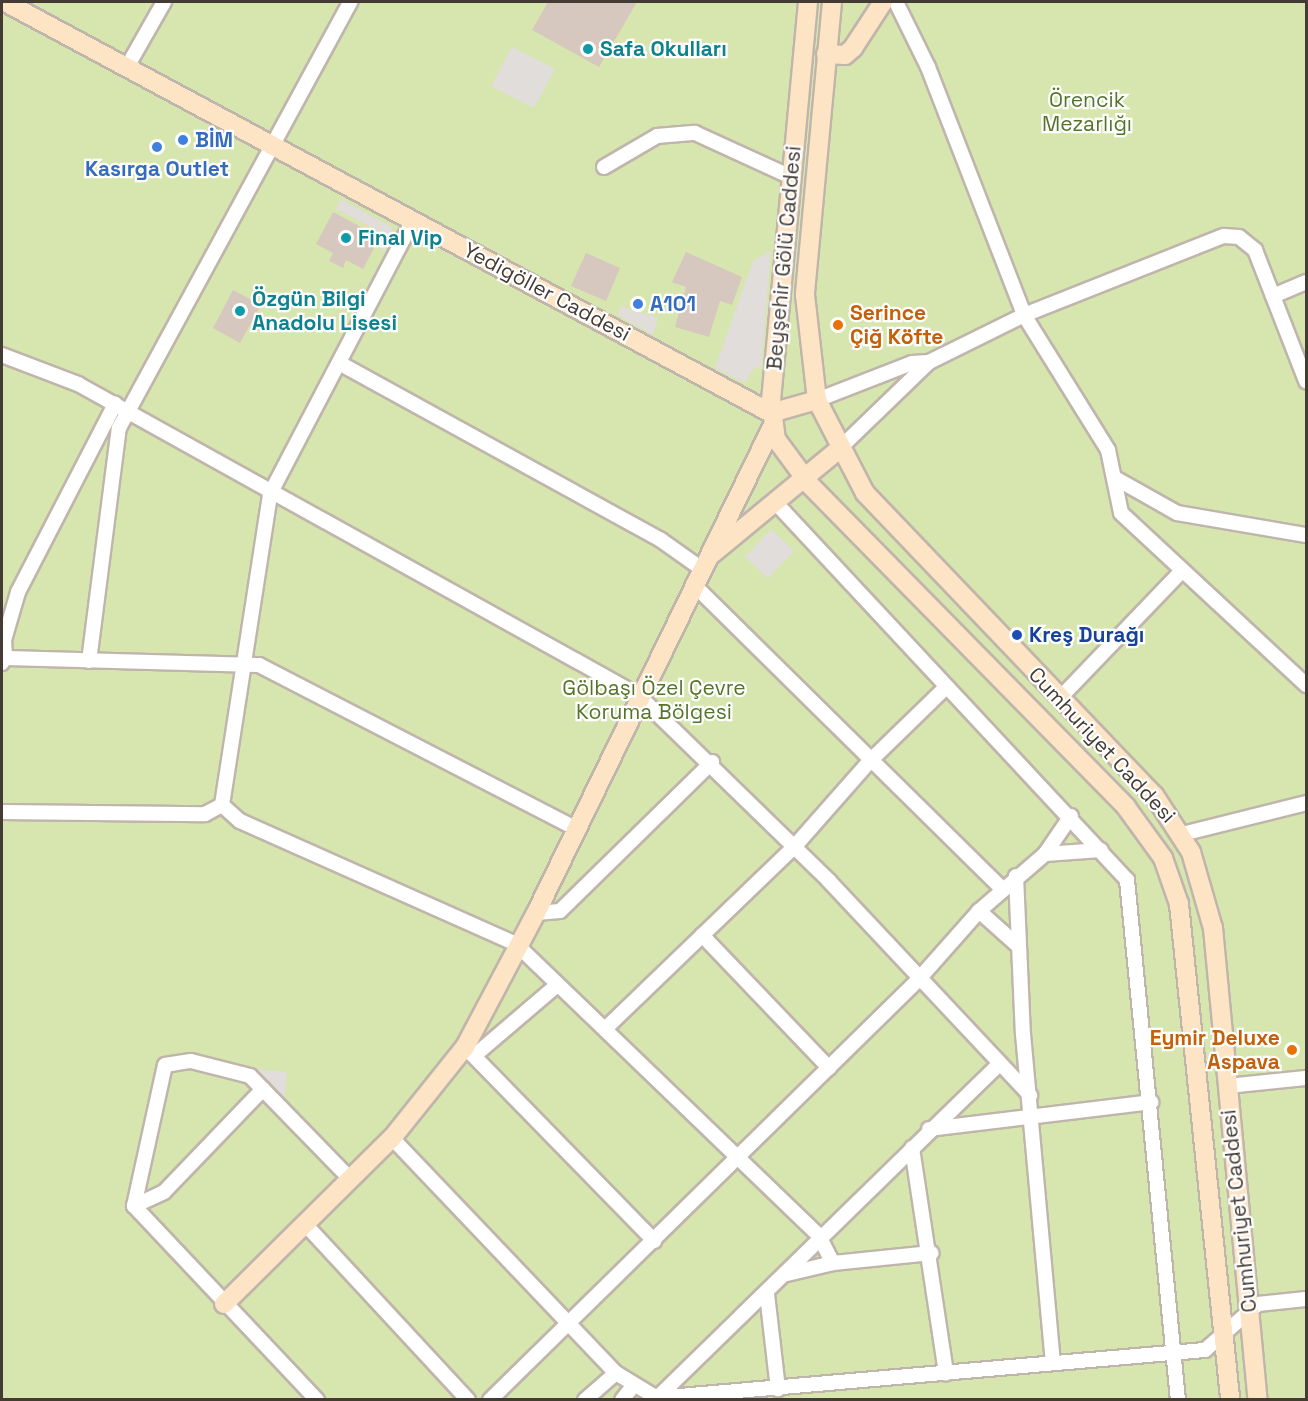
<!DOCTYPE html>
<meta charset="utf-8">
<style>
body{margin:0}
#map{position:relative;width:1308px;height:1401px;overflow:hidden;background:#f2ece5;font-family:"Space Grotesk",sans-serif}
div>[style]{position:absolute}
.green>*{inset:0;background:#d7e5af}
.parking>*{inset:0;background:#e0ddda}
.building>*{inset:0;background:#d6c8be}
.roads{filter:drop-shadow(2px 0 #c0b5ab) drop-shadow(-2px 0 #c0b5ab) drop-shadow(0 2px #c0b5ab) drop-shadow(0 -2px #c0b5ab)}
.street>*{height:14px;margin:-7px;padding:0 7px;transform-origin:7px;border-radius:7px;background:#fff}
.secondary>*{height:18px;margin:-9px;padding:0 9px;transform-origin:9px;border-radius:9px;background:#fde4c5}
.dots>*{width:16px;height:16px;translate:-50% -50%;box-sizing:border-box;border:3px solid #fff;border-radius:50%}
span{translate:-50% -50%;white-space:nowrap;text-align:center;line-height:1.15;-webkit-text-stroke:4.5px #fff;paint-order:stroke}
.culture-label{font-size:21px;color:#0d838f;font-weight:700}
.left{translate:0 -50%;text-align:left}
.park-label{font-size:21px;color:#54742a}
.shop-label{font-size:21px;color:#366cbe;font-weight:700}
.street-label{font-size:21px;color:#443b35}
.food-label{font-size:21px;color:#c56008;font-weight:700}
.right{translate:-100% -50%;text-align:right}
.transit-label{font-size:21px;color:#164399;font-weight:700}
.frame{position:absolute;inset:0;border:3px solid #443b35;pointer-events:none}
</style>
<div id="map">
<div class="green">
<i style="clip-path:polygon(2px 2px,1306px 2px,1306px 1399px,2px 1400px)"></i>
</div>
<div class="parking">
<i style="clip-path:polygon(512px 47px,555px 69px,534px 108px,491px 86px)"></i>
<i style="clip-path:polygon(341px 199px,393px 228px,385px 251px,375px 246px,381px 232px,336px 209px)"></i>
<i style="clip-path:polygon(771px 250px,761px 367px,753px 369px,745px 383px,715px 368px,753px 261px)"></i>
<i style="clip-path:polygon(621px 306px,658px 318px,653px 335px,617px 315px)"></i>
<i style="clip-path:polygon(771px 529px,794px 551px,768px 578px,745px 557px)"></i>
<i style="clip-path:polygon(246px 1068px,287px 1072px,284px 1106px)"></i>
</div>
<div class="building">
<i style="clip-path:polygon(548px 2px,637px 2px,599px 67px,532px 30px)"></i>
<i style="clip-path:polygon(333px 212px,372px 233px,375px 246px,363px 269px,346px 260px,343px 268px,329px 261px,333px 253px,316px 244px)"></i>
<i style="clip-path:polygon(686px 252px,742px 277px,732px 305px,720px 301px,709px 337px,675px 327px,686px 287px,672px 282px)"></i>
<i style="clip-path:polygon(586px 253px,620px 268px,606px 301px,571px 286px)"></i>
<i style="clip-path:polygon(233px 290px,261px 305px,240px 343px,213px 328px)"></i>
</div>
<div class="roads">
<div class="street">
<i style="left:896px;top:2px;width:72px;rotate:63.8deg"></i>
<i style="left:928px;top:67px;width:266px;rotate:68.8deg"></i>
<i style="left:1024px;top:315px;width:159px;rotate:58.1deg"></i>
<i style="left:1108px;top:450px;width:64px;rotate:78.3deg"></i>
<i style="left:1121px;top:513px;width:253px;rotate:42.9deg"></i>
<i style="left:127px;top:67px;width:75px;rotate:-60.4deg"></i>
<i style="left:604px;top:167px;width:61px;rotate:-30.3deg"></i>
<i style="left:657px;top:136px;width:38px;rotate:-5deg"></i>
<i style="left:695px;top:133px;width:106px;rotate:24.6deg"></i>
<i style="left:1273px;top:296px;width:36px;rotate:-23deg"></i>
<i style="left:2px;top:355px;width:81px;rotate:20.9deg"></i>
<i style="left:78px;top:384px;width:641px;rotate:29.05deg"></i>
<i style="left:638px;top:695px;width:267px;rotate:44.2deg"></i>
<i style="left:829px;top:881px;width:294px;rotate:46.8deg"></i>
<i style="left:341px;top:364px;width:365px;rotate:28.8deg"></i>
<i style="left:661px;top:540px;width:50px;rotate:35.3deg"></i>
<i style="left:817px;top:400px;width:102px;rotate:-21.3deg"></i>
<i style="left:912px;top:363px;width:17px;rotate:-3deg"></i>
<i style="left:838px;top:450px;width:127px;rotate:-44deg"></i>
<i style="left:929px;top:362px;width:106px;rotate:-26.3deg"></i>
<i style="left:1024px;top:315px;width:215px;rotate:-21.6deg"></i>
<i style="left:1224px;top:236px;width:15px;rotate:4deg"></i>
<i style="left:1239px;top:237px;width:21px;rotate:39deg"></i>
<i style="left:1255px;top:250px;width:141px;rotate:68.7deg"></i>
<i style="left:1115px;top:478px;width:71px;rotate:29.4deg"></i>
<i style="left:1177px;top:513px;width:131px;rotate:9.7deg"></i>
<i style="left:774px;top:501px;width:518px;rotate:47.03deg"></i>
<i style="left:1127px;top:880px;width:522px;rotate:84.4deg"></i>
<i style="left:693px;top:584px;width:434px;rotate:44.6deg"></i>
<i style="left:5px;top:658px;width:18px;rotate:-93deg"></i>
<i style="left:4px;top:640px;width:50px;rotate:-73.7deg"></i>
<i style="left:18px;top:592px;width:212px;rotate:-62.7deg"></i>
<i style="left:89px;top:661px;width:235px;rotate:-82.7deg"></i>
<i style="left:119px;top:428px;width:485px;rotate:-61.5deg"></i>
<i style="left:2px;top:663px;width:6px;rotate:-59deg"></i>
<i style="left:5px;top:658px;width:254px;rotate:1.6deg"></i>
<i style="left:259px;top:665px;width:356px;rotate:27.3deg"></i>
<i style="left:1060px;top:698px;width:175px;rotate:-46.2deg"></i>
<i style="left:222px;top:805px;width:24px;rotate:42deg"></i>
<i style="left:240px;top:821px;width:302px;rotate:24deg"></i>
<i style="left:516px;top:944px;width:421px;rotate:43.9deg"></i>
<i style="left:819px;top:1236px;width:30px;rotate:63deg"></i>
<i style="left:2px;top:812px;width:203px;rotate:0.6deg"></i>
<i style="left:205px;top:814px;width:19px;rotate:-28deg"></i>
<i style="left:222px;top:805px;width:315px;rotate:-81.2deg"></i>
<i style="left:270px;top:494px;width:309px;rotate:-62.4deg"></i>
<i style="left:1182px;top:834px;width:128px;rotate:-14deg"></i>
<i style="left:1045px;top:854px;width:56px;rotate:-4.1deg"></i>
<i style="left:1016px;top:876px;width:158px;rotate:87.5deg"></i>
<i style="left:1023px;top:1034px;width:330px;rotate:84.8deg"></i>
<i style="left:979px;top:911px;width:50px;rotate:41.7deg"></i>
<i style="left:536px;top:913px;width:24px;rotate:-5deg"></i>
<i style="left:560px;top:911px;width:213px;rotate:-44.4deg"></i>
<i style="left:702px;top:935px;width:184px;rotate:46.3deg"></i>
<i style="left:606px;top:1028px;width:262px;rotate:-43.9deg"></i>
<i style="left:795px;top:846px;width:113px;rotate:-48.6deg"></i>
<i style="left:870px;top:761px;width:106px;rotate:-44.2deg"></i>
<i style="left:465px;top:1047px;width:271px;rotate:45.7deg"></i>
<i style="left:474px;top:1056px;width:108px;rotate:-40.5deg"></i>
<i style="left:1227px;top:1086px;width:79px;rotate:-5.8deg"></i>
<i style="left:929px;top:1129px;width:224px;rotate:-6.9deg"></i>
<i style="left:392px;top:1138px;width:325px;rotate:46.4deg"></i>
<i style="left:616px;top:1373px;width:48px;rotate:31.4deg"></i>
<i style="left:657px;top:1398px;width:550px;rotate:-5.01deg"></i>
<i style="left:1205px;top:1350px;width:70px;rotate:-41deg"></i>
<i style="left:1258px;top:1304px;width:48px;rotate:-5.9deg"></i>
<i style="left:912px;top:1148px;width:228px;rotate:81.4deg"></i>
<i style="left:134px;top:1206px;width:33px;rotate:-25deg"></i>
<i style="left:164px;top:1192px;width:143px;rotate:-46.1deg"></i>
<i style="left:305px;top:1224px;width:240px;rotate:47.2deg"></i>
<i style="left:787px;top:1274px;width:47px;rotate:-13.4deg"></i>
<i style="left:833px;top:1263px;width:99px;rotate:-5.8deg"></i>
<i style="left:767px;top:1294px;width:96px;rotate:83.4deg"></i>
<i style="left:657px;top:1398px;width:478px;rotate:-44.3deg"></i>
<i style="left:317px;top:1400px;width:267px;rotate:-133.3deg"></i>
<i style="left:134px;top:1206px;width:144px;rotate:-77.6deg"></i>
<i style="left:165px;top:1065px;width:26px;rotate:-9deg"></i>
<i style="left:191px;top:1061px;width:61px;rotate:14.3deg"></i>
<i style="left:250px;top:1076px;width:144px;rotate:45.8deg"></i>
<i style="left:490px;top:1400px;width:600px;rotate:-44.46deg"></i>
<i style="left:918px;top:980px;width:92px;rotate:-48.5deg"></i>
<i style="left:979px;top:911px;width:87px;rotate:-40.8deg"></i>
<i style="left:1045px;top:854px;width:46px;rotate:-55.6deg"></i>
<i style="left:585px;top:1400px;width:41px;rotate:-41.1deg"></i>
<i style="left:622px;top:1400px;width:18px;rotate:-52deg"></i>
</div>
<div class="secondary">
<i style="left:5px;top:2px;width:869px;rotate:28.22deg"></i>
<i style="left:771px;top:413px;width:48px;rotate:-15.8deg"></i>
<i style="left:808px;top:2px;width:400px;rotate:95.3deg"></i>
<i style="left:771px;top:400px;width:39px;rotate:83deg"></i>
<i style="left:776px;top:439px;width:57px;rotate:53.5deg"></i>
<i style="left:810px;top:485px;width:451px;rotate:45.5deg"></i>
<i style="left:1126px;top:807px;width:63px;rotate:54deg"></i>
<i style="left:1163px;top:858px;width:49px;rotate:70.8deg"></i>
<i style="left:1179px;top:904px;width:499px;rotate:84.1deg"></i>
<i style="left:832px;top:2px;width:294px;rotate:95.3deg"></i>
<i style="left:805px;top:295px;width:106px;rotate:83.5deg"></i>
<i style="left:817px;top:400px;width:105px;rotate:62.7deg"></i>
<i style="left:865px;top:493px;width:418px;rotate:46.3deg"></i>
<i style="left:1154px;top:795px;width:68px;rotate:57deg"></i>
<i style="left:1191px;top:852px;width:79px;rotate:73.9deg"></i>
<i style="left:1213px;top:928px;width:474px;rotate:84.6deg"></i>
<i style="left:826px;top:54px;width:19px;rotate:3deg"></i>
<i style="left:845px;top:55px;width:11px;rotate:-41deg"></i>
<i style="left:853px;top:48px;width:55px;rotate:-56.9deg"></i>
<i style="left:712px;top:554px;width:163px;rotate:-39.5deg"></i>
<i style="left:224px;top:1304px;width:236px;rotate:-44.7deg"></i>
<i style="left:392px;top:1138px;width:117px;rotate:-51.3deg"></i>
<i style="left:465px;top:1047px;width:152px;rotate:-62.1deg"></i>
<i style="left:536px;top:913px;width:540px;rotate:-64.1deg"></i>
</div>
</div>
<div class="dots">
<i style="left:588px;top:49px;background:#0f9aa8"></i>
<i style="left:183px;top:140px;background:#3f7fe0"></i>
<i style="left:157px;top:147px;background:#3f7fe0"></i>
<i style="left:346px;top:238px;background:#0f9aa8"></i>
<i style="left:638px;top:304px;background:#3f7fe0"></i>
<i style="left:240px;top:311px;background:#0f9aa8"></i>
<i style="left:838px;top:325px;background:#e8710a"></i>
<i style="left:1017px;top:635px;background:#1a4fb4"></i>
<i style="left:1292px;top:1050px;background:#e8710a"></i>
</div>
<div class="culture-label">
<span class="left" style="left:600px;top:49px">Safa Okulları</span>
<span class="left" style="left:358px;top:238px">Final Vip</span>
<span class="left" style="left:252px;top:311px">Özgün Bilgi<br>Anadolu Lisesi</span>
</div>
<div class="park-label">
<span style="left:1087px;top:112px">Örencik<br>Mezarlığı</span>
<span style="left:654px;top:700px">Gölbaşı Özel Çevre<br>Koruma Bölgesi</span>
</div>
<div class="shop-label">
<span class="left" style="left:195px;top:140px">BİM</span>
<span style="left:157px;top:169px">Kasırga Outlet</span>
<span class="left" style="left:650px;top:304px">A101</span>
</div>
<div class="street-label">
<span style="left:784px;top:258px;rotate:-85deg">Beyşehir Gölü Caddesi</span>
<span style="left:547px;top:292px;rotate:28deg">Yedigöller Caddesi</span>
<span style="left:1102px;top:745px;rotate:47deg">Cumhuriyet Caddesi</span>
<span style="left:1239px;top:1211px;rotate:-96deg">Cumhuriyet Caddesi</span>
</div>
<div class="food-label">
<span class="left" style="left:850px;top:325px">Serince<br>Çiğ Köfte</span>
<span class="right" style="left:1280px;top:1050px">Eymir Deluxe<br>Aspava</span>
</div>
<div class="transit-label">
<span class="left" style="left:1029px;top:635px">Kreş Durağı</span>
</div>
<div class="frame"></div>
</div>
